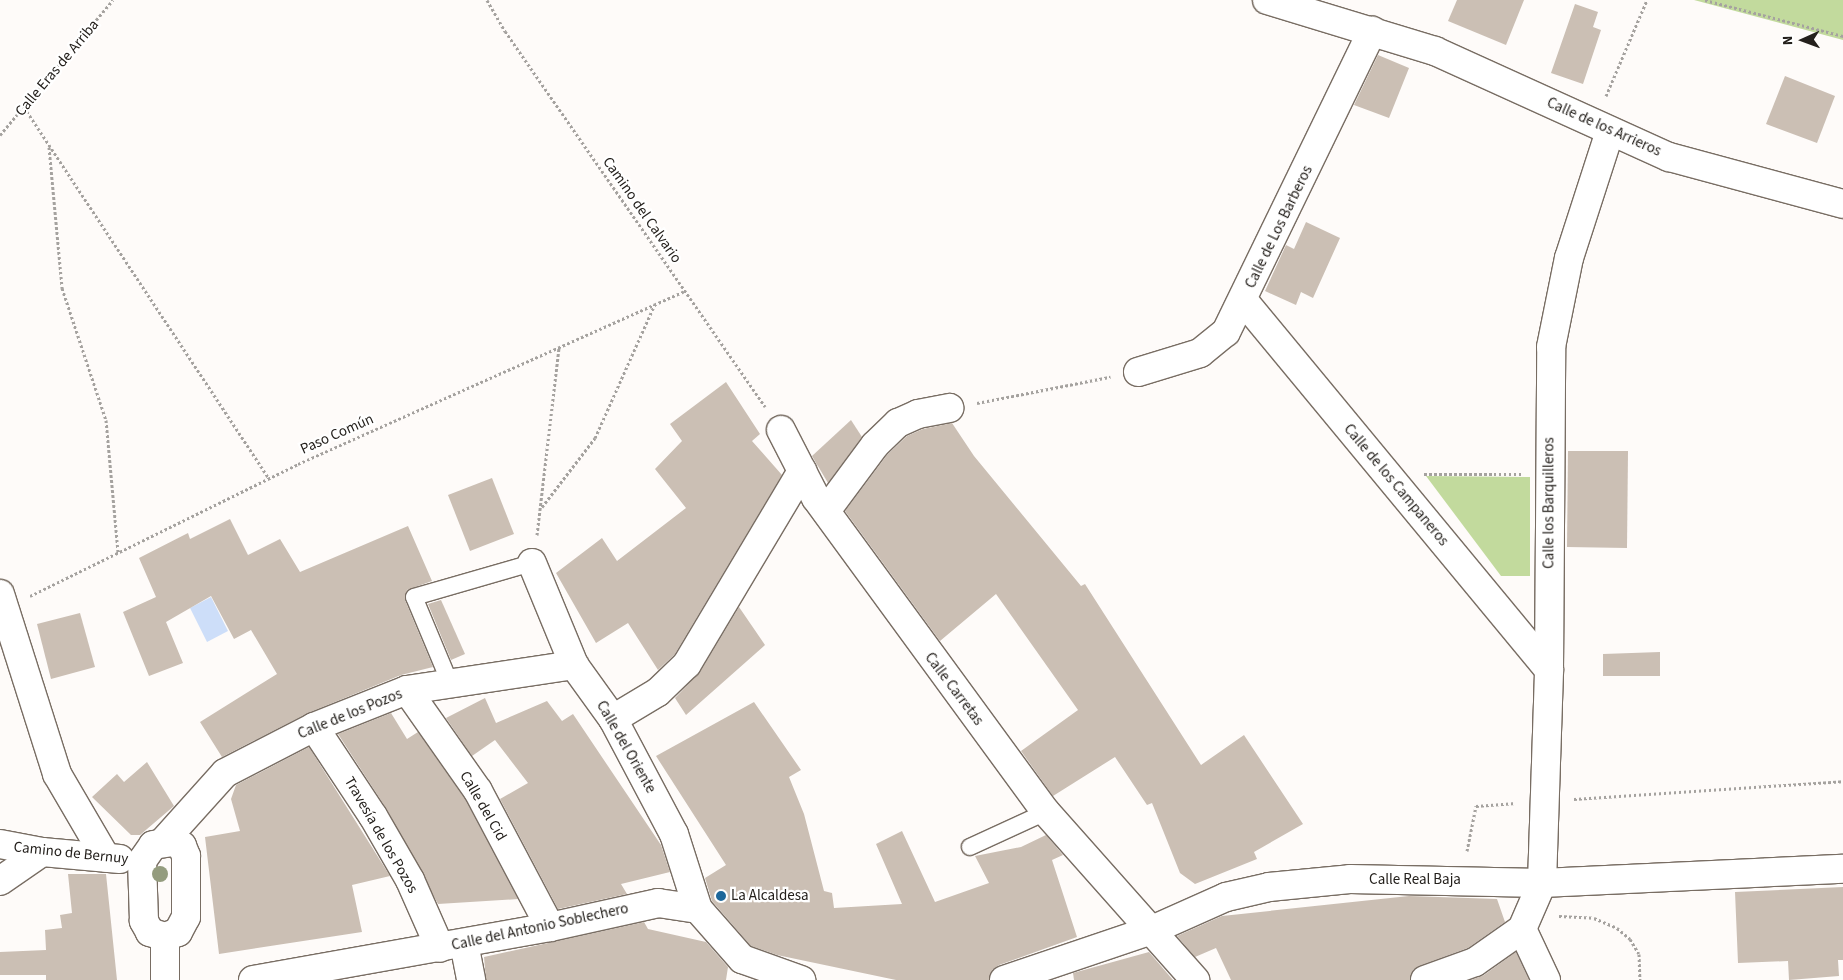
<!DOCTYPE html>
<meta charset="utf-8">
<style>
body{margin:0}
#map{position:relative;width:1843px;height:980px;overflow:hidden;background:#fefbf9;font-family:"Source Sans 3",sans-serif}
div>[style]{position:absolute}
.green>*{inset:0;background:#c2da9d}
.water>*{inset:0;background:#cddef9}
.building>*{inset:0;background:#cbbfb4}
.path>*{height:3px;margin-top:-1.5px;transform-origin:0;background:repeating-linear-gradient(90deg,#a5a29f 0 2.5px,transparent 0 5px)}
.roads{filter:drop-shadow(1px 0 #786d63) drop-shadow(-1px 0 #786d63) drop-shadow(0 1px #786d63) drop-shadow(0 -1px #786d63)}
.lane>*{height:16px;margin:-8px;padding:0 8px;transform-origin:8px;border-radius:8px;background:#fff}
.street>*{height:28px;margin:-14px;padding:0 14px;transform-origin:14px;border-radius:14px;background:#fff}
.trees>*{width:16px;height:16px;margin:-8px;border-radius:50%;background:#949c7e}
.dots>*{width:14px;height:14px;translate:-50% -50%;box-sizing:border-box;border:2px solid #fff;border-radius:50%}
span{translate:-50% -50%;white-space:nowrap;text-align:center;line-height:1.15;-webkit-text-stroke:4.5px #fff;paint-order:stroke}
.street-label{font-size:15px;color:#24201c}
.poi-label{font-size:15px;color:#24201c}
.left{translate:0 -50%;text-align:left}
.north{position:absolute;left:1778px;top:15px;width:50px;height:50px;-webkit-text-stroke:4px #fff;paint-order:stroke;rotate:268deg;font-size:14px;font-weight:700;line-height:20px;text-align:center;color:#24201c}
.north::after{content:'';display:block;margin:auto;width:18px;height:22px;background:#24201c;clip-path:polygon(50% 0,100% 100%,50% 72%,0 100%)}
</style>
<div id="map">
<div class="green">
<i style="clip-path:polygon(1694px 0,1843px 0,1843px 40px)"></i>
<i style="clip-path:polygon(1426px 476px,1530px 477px,1530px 576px,1501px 576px)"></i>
</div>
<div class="water">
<i style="clip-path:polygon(211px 597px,228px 631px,207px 642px,190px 608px)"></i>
</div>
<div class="building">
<i style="clip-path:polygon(1457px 0,1524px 0,1506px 45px,1448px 21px)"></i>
<i style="clip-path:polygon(1575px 4px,1598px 12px,1593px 27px,1601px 30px,1583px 84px,1551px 73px)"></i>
<i style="clip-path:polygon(1378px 55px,1409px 68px,1389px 118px,1354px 105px)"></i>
<i style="clip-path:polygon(1785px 76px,1835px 96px,1817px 143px,1766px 124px)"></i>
<i style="clip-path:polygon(1306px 222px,1340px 238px,1313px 298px,1301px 292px,1296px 305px,1265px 291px,1286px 245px,1294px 249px)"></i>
<i style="clip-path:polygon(726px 382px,760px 434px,752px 441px,782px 475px,675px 654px,658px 670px,628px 623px,596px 643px,556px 573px,602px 538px,617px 561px,686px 508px,655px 469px,682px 441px,670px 424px)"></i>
<i style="clip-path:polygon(851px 420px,862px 437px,828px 483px,812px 456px)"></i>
<i style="clip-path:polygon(952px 423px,974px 456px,1081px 586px,1085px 584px,1201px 765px,1244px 735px,1303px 824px,1254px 852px,1257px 859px,1195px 884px,1180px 873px,1152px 803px,1147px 805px,1115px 757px,1053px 796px,1021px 751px,1078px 710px,996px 594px,940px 641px,845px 511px,887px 455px,907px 436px,923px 429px)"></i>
<i style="clip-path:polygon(1568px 451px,1628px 451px,1627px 548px,1567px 547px)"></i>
<i style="clip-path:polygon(492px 478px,514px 534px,470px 551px,448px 495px)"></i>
<i style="clip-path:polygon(230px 519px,248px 555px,280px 539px,300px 572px,408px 526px,432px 581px,407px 590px,405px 600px,433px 667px,401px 675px,308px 713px,222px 757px,200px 722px,277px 674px,251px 630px,234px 639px,211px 596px,166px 622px,183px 663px,149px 676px,123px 612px,156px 597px,139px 558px,188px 533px,190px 539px)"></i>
<i style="clip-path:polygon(441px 600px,465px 654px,451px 660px,428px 604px)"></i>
<i style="clip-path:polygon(739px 607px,765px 645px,686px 715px,675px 698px,700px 672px)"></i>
<i style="clip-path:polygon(80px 613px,95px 667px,51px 679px,37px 624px)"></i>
<i style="clip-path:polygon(1660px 652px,1660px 676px,1603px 676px,1603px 654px)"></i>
<i style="clip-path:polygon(485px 698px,496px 723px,547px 701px,562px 721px,573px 714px,661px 845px,670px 872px,621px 884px,627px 894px,558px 909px,500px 799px,528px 783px,495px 740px,472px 756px,446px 718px)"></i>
<i style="clip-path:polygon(754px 702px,801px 770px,789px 777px,804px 814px,824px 891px,832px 893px,834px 908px,902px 904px,876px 844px,902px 831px,935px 902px,989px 883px,975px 856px,1021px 847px,1046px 835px,1063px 855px,1052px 860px,1077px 937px,999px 965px,992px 970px,989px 980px,896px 980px,777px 955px,751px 946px,712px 901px,705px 878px,726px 865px,656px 756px)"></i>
<i style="clip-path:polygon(391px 713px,407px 739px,418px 732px,465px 799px,518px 899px,438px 904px,386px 808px,338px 734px)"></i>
<i style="clip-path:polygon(309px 747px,390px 876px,352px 885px,362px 932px,219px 954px,205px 837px,240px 831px,231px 799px,236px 785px)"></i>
<i style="clip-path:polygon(147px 762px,174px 806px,140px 835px,131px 835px,92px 797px,117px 774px,124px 782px)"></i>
<i style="clip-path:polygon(68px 874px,106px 874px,117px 980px,46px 980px,46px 975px,0 975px,0 952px,46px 950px,45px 930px,62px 928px,60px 915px,72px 913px)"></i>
<i style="clip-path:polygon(1843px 887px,1843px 960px,1838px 960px,1839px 976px,1789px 980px,1788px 961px,1738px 963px,1735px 892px)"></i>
<i style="clip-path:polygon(1409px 896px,1497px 899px,1505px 922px,1468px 948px,1419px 966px,1413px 970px,1410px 980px,1231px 980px,1216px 948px,1195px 957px,1177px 936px,1222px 916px)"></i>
<i style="clip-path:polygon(644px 922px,648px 929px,706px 942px,728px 967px,726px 980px,486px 980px,484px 957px)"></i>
<i style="clip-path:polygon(1149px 952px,1173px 980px,1074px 980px,1073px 973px)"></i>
<i style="clip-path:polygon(1516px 952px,1529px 980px,1471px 980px,1484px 975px)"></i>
</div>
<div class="path">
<i style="left:487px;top:0;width:36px;rotate:60deg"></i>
<i style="left:505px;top:31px;width:457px;rotate:55.3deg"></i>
<i style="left:1705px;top:0;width:143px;rotate:14.6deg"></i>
<i style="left:1606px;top:96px;width:104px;rotate:-66.9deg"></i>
<i style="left:24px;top:107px;width:445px;rotate:56.6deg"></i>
<i style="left:0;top:135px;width:176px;rotate:-50.1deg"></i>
<i style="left:49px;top:147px;width:142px;rotate:84.7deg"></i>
<i style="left:62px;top:288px;width:139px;rotate:71.6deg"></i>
<i style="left:106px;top:420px;width:134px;rotate:84.8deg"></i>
<i style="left:977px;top:403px;width:136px;rotate:-11.1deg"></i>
<i style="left:1424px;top:474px;width:97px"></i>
<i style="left:542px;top:507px;width:87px;rotate:-52.5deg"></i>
<i style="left:595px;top:438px;width:147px;rotate:-65.9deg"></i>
<i style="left:537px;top:535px;width:188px;rotate:-83.3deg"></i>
<i style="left:30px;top:596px;width:299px;rotate:-26.2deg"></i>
<i style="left:298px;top:464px;width:424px;rotate:-24.1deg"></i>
<i style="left:1574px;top:799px;width:270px;rotate:-3.8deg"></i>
<i style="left:1467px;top:851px;width:46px;rotate:-78.7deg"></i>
<i style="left:1476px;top:806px;width:40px;rotate:-4.3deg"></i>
<i style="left:1559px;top:916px;width:35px;rotate:3deg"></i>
<i style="left:1594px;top:918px;width:25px;rotate:23deg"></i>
<i style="left:1617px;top:928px;width:17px;rotate:40deg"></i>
<i style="left:1630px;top:939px;width:17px;rotate:59deg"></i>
<i style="left:1639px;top:954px;width:26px;rotate:88deg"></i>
</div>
<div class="roads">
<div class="lane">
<i style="left:450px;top:683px;width:93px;rotate:-112.7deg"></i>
<i style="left:414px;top:597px;width:123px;rotate:-16.1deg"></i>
<i style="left:970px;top:847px;width:84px;rotate:-24.7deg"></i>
</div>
<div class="street">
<i style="left:1267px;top:0;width:176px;rotate:16.9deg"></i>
<i style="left:1435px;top:51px;width:257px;rotate:24.4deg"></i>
<i style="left:1669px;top:157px;width:180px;rotate:15.1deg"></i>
<i style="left:1243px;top:300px;width:480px;rotate:50.4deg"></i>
<i style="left:1138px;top:372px;width:65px;rotate:-17deg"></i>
<i style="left:1200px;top:353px;width:33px;rotate:-39deg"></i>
<i style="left:1226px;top:332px;width:335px;rotate:-64.1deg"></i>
<i style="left:781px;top:430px;width:76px;rotate:62.8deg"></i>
<i style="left:816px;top:498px;width:389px;rotate:53.8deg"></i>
<i style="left:1046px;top:812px;width:225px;rotate:48.4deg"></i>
<i style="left:826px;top:511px;width:82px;rotate:-53.4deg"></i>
<i style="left:875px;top:445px;width:32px;rotate:-44deg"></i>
<i style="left:898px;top:423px;width:22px;rotate:-24deg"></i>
<i style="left:918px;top:414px;width:32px;rotate:-11deg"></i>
<i style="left:532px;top:563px;width:110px;rotate:67.6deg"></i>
<i style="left:574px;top:665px;width:67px;rotate:54.2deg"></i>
<i style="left:613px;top:719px;width:130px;rotate:62.1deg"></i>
<i style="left:674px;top:834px;width:79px;rotate:72.3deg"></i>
<i style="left:0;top:594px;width:189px;rotate:72.4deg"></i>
<i style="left:57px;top:774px;width:97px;rotate:59.7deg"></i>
<i style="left:407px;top:690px;width:123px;rotate:54.9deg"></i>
<i style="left:478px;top:791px;width:154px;rotate:62.1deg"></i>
<i style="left:613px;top:719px;width:52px;rotate:-31deg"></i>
<i style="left:658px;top:692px;width:40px;rotate:-44deg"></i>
<i style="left:687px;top:664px;width:225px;rotate:-59.2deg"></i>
<i style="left:314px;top:727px;width:107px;rotate:56.5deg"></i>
<i style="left:373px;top:816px;width:74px;rotate:60deg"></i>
<i style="left:410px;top:880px;width:74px;rotate:66.2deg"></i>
<i style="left:173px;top:842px;width:10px;rotate:24deg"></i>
<i style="left:182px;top:846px;width:11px;rotate:68deg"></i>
<i style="left:186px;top:856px;width:61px;rotate:90deg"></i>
<i style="left:186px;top:917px;width:17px;rotate:118deg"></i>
<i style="left:178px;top:932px;width:14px;rotate:159deg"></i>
<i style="left:165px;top:937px;width:16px;rotate:-162deg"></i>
<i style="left:150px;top:932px;width:13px;rotate:-119deg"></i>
<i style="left:144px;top:921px;width:60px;rotate:-91.9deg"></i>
<i style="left:142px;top:861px;width:19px;rotate:-55deg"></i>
<i style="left:153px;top:845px;width:20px;rotate:-9deg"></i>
<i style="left:162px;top:843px;width:94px;rotate:-48deg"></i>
<i style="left:225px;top:773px;width:100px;rotate:-27.3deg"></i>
<i style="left:314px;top:727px;width:100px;rotate:-21.7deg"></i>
<i style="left:407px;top:690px;width:169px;rotate:-8.5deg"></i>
<i style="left:0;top:844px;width:43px;rotate:10.8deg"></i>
<i style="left:42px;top:852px;width:78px;rotate:5.1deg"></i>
<i style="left:0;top:881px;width:51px;rotate:-34.6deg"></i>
<i style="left:165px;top:937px;width:43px;rotate:90deg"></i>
<i style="left:464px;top:943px;width:38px;rotate:79deg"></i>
<i style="left:253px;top:980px;width:302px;rotate:-10.1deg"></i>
<i style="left:550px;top:927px;width:111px;rotate:-12.5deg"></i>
<i style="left:658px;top:903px;width:40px;rotate:8.5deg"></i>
<i style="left:698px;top:909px;width:67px;rotate:48.7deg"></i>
<i style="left:742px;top:959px;width:63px;rotate:19.6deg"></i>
<i style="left:1004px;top:980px;width:156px;rotate:-18.7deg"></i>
<i style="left:1152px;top:930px;width:81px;rotate:-24deg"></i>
<i style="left:1226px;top:897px;width:44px;rotate:-13.1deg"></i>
<i style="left:1269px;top:887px;width:81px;rotate:-5.6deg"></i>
<i style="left:1350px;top:879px;width:192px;rotate:1.2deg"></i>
<i style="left:1542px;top:883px;width:301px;rotate:-2.7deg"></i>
<i style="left:1425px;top:980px;width:53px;rotate:-19.8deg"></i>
<i style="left:1475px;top:962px;width:57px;rotate:-35.1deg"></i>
<i style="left:1546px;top:980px;width:56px;rotate:-115.2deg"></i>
<i style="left:1522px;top:929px;width:50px;rotate:-66.5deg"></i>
<i style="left:1542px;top:883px;width:213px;rotate:-88.1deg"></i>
<i style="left:1549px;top:670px;width:323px;rotate:-89.6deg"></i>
<i style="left:1551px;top:347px;width:91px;rotate:-78.6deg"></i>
<i style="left:1569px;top:258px;width:133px;rotate:-72.1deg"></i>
</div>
</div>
<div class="trees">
<i style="left:160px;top:874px"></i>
</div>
<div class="dots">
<i style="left:721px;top:896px;background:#1d679a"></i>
</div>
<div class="street-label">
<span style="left:57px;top:68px;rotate:-50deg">Calle Eras de Arriba</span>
<span style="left:1604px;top:127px;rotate:24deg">Calle de los Arrieros</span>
<span style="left:642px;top:210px;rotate:55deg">Camino del Calvario</span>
<span style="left:1279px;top:227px;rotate:-64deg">Calle de Los Barberos</span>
<span style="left:337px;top:434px;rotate:-24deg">Paso Común</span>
<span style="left:1396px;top:485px;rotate:50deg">Calle de los Campaneros</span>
<span style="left:1549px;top:503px;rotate:-90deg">Calle los Barquilleros</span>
<span style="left:954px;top:689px;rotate:53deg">Calle Carretas</span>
<span style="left:350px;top:714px;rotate:-22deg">Calle de los Pozos</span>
<span style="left:626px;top:747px;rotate:60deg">Calle del Oriente</span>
<span style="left:483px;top:806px;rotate:60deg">Calle del Cid</span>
<span style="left:381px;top:835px;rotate:60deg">Travesía de los Pozos</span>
<span style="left:71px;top:853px;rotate:6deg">Camino de Bernuy</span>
<span style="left:1415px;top:880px">Calle Real Baja</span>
<span style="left:540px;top:927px;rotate:-12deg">Calle del Antonio Soblechero</span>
</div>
<div class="poi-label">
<span class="left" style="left:731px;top:896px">La Alcaldesa</span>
</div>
<div class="north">N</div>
</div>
